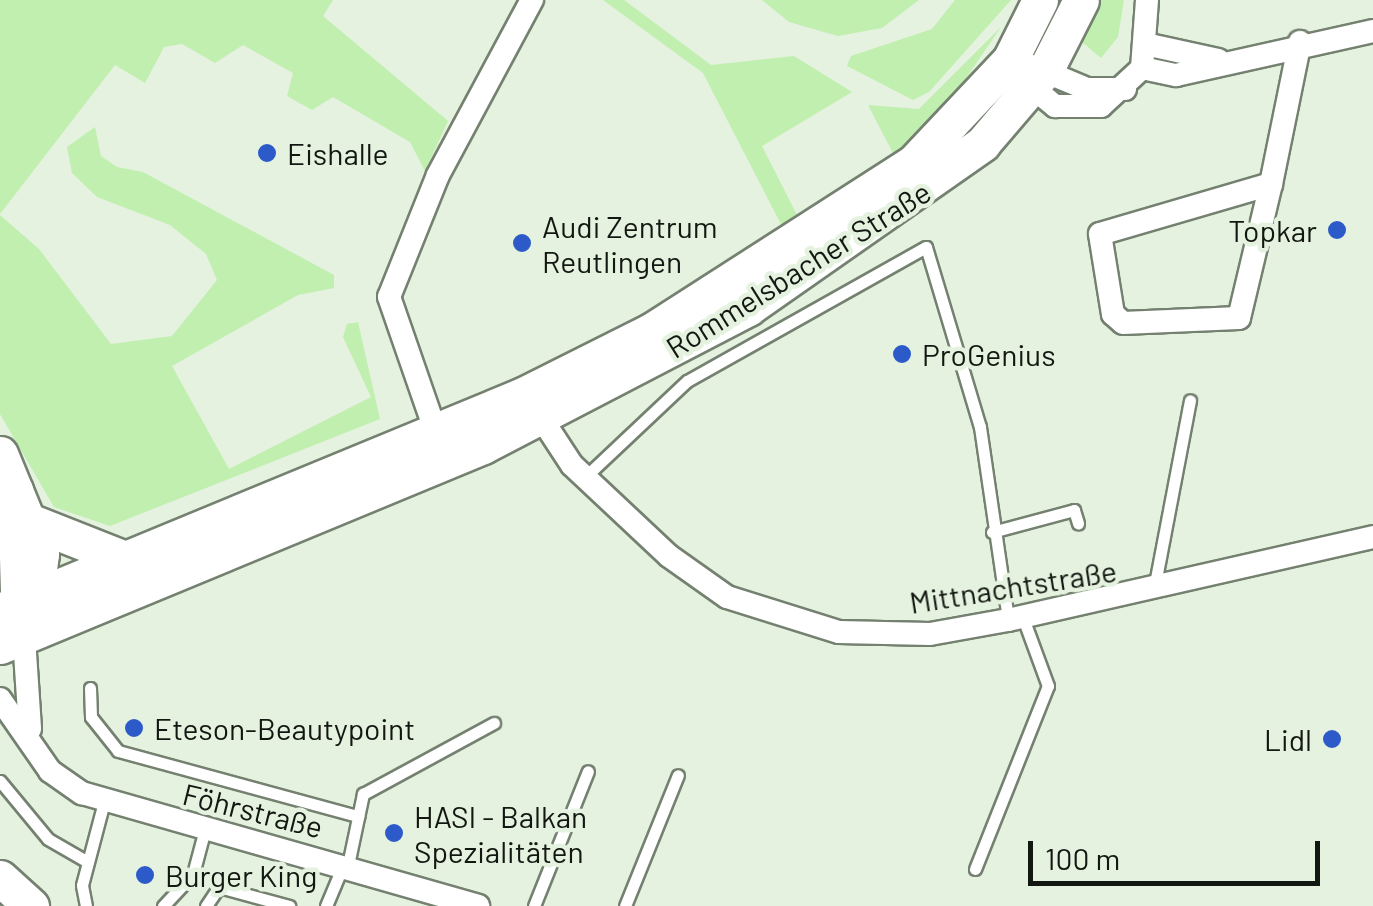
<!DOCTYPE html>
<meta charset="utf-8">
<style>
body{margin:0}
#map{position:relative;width:1373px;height:906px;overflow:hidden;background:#e4f2df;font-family:Barlow,sans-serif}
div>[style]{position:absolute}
.green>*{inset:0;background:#c1efaf}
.roads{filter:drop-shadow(2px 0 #758170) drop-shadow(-2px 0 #758170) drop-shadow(0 2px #758170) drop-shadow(0 -2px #758170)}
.service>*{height:11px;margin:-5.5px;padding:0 5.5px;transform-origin:5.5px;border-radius:5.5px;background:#fff}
.minor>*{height:22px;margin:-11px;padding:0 11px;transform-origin:11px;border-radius:11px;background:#fff}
.primary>*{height:35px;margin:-17.5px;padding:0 17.5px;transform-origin:17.5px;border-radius:17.5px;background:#fff}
.dots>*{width:28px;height:28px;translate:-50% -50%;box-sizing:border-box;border:5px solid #e4f2df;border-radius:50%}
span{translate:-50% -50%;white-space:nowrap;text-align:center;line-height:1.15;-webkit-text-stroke:9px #e4f2df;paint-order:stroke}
.poi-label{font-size:30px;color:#131711}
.left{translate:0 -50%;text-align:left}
.right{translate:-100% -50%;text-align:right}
.street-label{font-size:30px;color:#131711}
.scale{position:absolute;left:1028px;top:841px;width:292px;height:45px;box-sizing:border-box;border:5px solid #131711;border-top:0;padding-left:12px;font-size:30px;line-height:35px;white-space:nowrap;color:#131711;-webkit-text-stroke:8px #e4f2df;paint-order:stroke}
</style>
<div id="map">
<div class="green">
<i style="clip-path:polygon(0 0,333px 0,323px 16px,448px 121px,425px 171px,410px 142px,333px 97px,312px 110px,287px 96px,293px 73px,243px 45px,215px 63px,182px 44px,164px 47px,145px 83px,115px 65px,0 214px)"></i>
<i style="clip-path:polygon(603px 0,624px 0,711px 65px,794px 56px,852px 92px,762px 146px,801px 223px,785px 232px,703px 73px)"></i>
<i style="clip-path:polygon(762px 0,919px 0,882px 28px,838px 36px,789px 22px)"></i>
<i style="clip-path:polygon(955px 0,1011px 0,929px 92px,913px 100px,847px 66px,851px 56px,932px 29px)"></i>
<i style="clip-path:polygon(1092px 0,1124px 0,1118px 37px,1101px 58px,1076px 37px)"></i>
<i style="clip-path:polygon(1001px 27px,962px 84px,895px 157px,868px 105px,919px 109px)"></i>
<i style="clip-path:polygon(95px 127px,101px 156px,117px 167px,143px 172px,334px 275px,334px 288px,298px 295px,172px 366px,229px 469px,371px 397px,343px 337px,347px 324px,358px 322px,380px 419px,110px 526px,54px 507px,0 414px,0 215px,39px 249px,111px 344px,172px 336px,217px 280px,206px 254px,170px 225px,97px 197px,72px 173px,67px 147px)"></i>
</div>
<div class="roads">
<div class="service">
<i style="left:585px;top:477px;width:140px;rotate:-43.3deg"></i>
<i style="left:687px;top:381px;width:274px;rotate:-29.3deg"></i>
<i style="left:926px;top:247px;width:188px;rotate:73.3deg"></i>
<i style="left:980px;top:427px;width:195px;rotate:81.7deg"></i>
<i style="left:992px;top:532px;width:85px;rotate:-15deg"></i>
<i style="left:1074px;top:510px;width:14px;rotate:73deg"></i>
<i style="left:1154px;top:589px;width:192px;rotate:-79.2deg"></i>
<i style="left:90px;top:688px;width:29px;rotate:88deg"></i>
<i style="left:91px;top:717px;width:43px;rotate:51.5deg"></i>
<i style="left:118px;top:751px;width:249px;rotate:15.2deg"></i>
<i style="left:0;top:781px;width:75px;rotate:50.4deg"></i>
<i style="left:48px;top:839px;width:46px;rotate:29.9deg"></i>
<i style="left:348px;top:865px;width:73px;rotate:-78.1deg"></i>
<i style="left:363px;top:794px;width:149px;rotate:-28.5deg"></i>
<i style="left:975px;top:869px;width:197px;rotate:-68.3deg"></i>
<i style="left:1048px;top:686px;width:72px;rotate:-110.2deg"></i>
<i style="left:86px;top:906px;width:21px;rotate:-101deg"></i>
<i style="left:82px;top:885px;width:86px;rotate:-75.2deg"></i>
<i style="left:163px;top:906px;width:44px;rotate:-46.8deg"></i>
<i style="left:193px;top:874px;width:47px;rotate:-75.1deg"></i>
<i style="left:206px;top:906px;width:23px;rotate:-56deg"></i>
<i style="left:219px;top:887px;width:73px;rotate:15.2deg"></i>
<i style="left:326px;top:906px;width:41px;rotate:-67.2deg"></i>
<i style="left:534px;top:906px;width:145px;rotate:-68.2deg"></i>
<i style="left:625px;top:906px;width:141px;rotate:-68deg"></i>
</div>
<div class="minor">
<i style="left:1145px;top:44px;width:75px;rotate:12.4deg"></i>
<i style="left:1032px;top:66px;width:60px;rotate:22.7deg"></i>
<i style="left:1087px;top:89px;width:38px"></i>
<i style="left:1142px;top:68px;width:35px;rotate:12deg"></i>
<i style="left:1176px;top:75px;width:202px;rotate:-12.6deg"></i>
<i style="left:1022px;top:79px;width:43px;rotate:39.3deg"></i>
<i style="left:1055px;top:106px;width:46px"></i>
<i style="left:1101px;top:106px;width:56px;rotate:-42.8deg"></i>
<i style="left:1142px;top:68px;width:68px;rotate:-85.8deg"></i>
<i style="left:1271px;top:184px;width:178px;rotate:163.7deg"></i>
<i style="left:1100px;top:234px;width:81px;rotate:80.8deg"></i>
<i style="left:1113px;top:314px;width:13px;rotate:42deg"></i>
<i style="left:1123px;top:323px;width:116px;rotate:-2.5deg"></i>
<i style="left:1239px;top:318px;width:138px;rotate:-76.6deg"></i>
<i style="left:1271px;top:184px;width:145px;rotate:-78.5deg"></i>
<i style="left:534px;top:407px;width:69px;rotate:56.8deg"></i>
<i style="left:572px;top:465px;width:133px;rotate:43.2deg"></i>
<i style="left:669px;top:556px;width:71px;rotate:35.3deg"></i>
<i style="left:727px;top:597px;width:117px;rotate:17.4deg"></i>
<i style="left:839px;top:632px;width:91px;rotate:1.3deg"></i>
<i style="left:930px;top:634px;width:79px;rotate:-10.2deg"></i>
<i style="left:1008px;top:620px;width:374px;rotate:-12.8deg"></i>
<i style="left:440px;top:444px;width:156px;rotate:-109.1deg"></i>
<i style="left:389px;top:297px;width:131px;rotate:-68.1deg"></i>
<i style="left:438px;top:175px;width:199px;rotate:-61.8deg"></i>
<i style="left:24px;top:638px;width:91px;rotate:86.2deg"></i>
<i style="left:0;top:699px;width:88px;rotate:55.2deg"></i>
<i style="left:50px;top:771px;width:39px;rotate:35deg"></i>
<i style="left:82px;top:793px;width:412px;rotate:15.9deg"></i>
</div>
<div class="primary">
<i style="left:0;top:454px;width:108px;rotate:67.7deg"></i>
<i style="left:41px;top:554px;width:60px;rotate:97.7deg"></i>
<i style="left:15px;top:490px;width:133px;rotate:88.3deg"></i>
<i style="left:34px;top:523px;width:96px;rotate:21.5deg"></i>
<i style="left:0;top:611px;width:566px;rotate:-22.44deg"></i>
<i style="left:523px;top:395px;width:143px;rotate:-26.6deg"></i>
<i style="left:651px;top:331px;width:313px;rotate:-32.7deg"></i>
<i style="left:914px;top:162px;width:140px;rotate:-46.7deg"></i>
<i style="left:1010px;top:60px;width:67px;rotate:-63.4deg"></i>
<i style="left:0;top:646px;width:523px;rotate:-22.49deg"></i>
<i style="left:483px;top:446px;width:299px;rotate:-27.5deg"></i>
<i style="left:748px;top:308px;width:286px;rotate:-35deg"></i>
<i style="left:982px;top:144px;width:99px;rotate:-49.5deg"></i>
<i style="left:1046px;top:69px;width:77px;rotate:-63.1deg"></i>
<i style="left:0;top:878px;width:42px;rotate:42.1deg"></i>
</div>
</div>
<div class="dots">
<i style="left:267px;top:153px;background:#2d5ac9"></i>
<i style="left:1337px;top:230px;background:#2d5ac9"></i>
<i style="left:522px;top:243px;background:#2d5ac9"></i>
<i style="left:902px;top:354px;background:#2d5ac9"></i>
<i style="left:134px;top:728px;background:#2d5ac9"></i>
<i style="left:1332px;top:739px;background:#2d5ac9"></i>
<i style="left:394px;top:833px;background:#2d5ac9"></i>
<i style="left:145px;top:875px;background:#2d5ac9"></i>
</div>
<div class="poi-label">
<span class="left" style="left:287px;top:153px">Eishalle</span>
<span class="left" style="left:542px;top:243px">Audi Zentrum<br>Reutlingen</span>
<span class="right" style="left:1317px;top:230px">Topkar</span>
<span class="left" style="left:922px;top:354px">ProGenius</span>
<span class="left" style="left:154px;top:728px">Eteson-Beautypoint</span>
<span class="right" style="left:1312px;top:739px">Lidl</span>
<span class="left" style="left:414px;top:833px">HASI - Balkan<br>Spezialitäten</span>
<span class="left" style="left:165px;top:875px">Burger King</span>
</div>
<div class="street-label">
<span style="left:798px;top:269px;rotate:-32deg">Rommelsbacher Straße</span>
<span style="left:1013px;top:586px;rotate:-9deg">Mittnachtstraße</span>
<span style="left:253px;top:810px;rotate:14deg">Föhrstraße</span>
</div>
<div class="scale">100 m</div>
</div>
